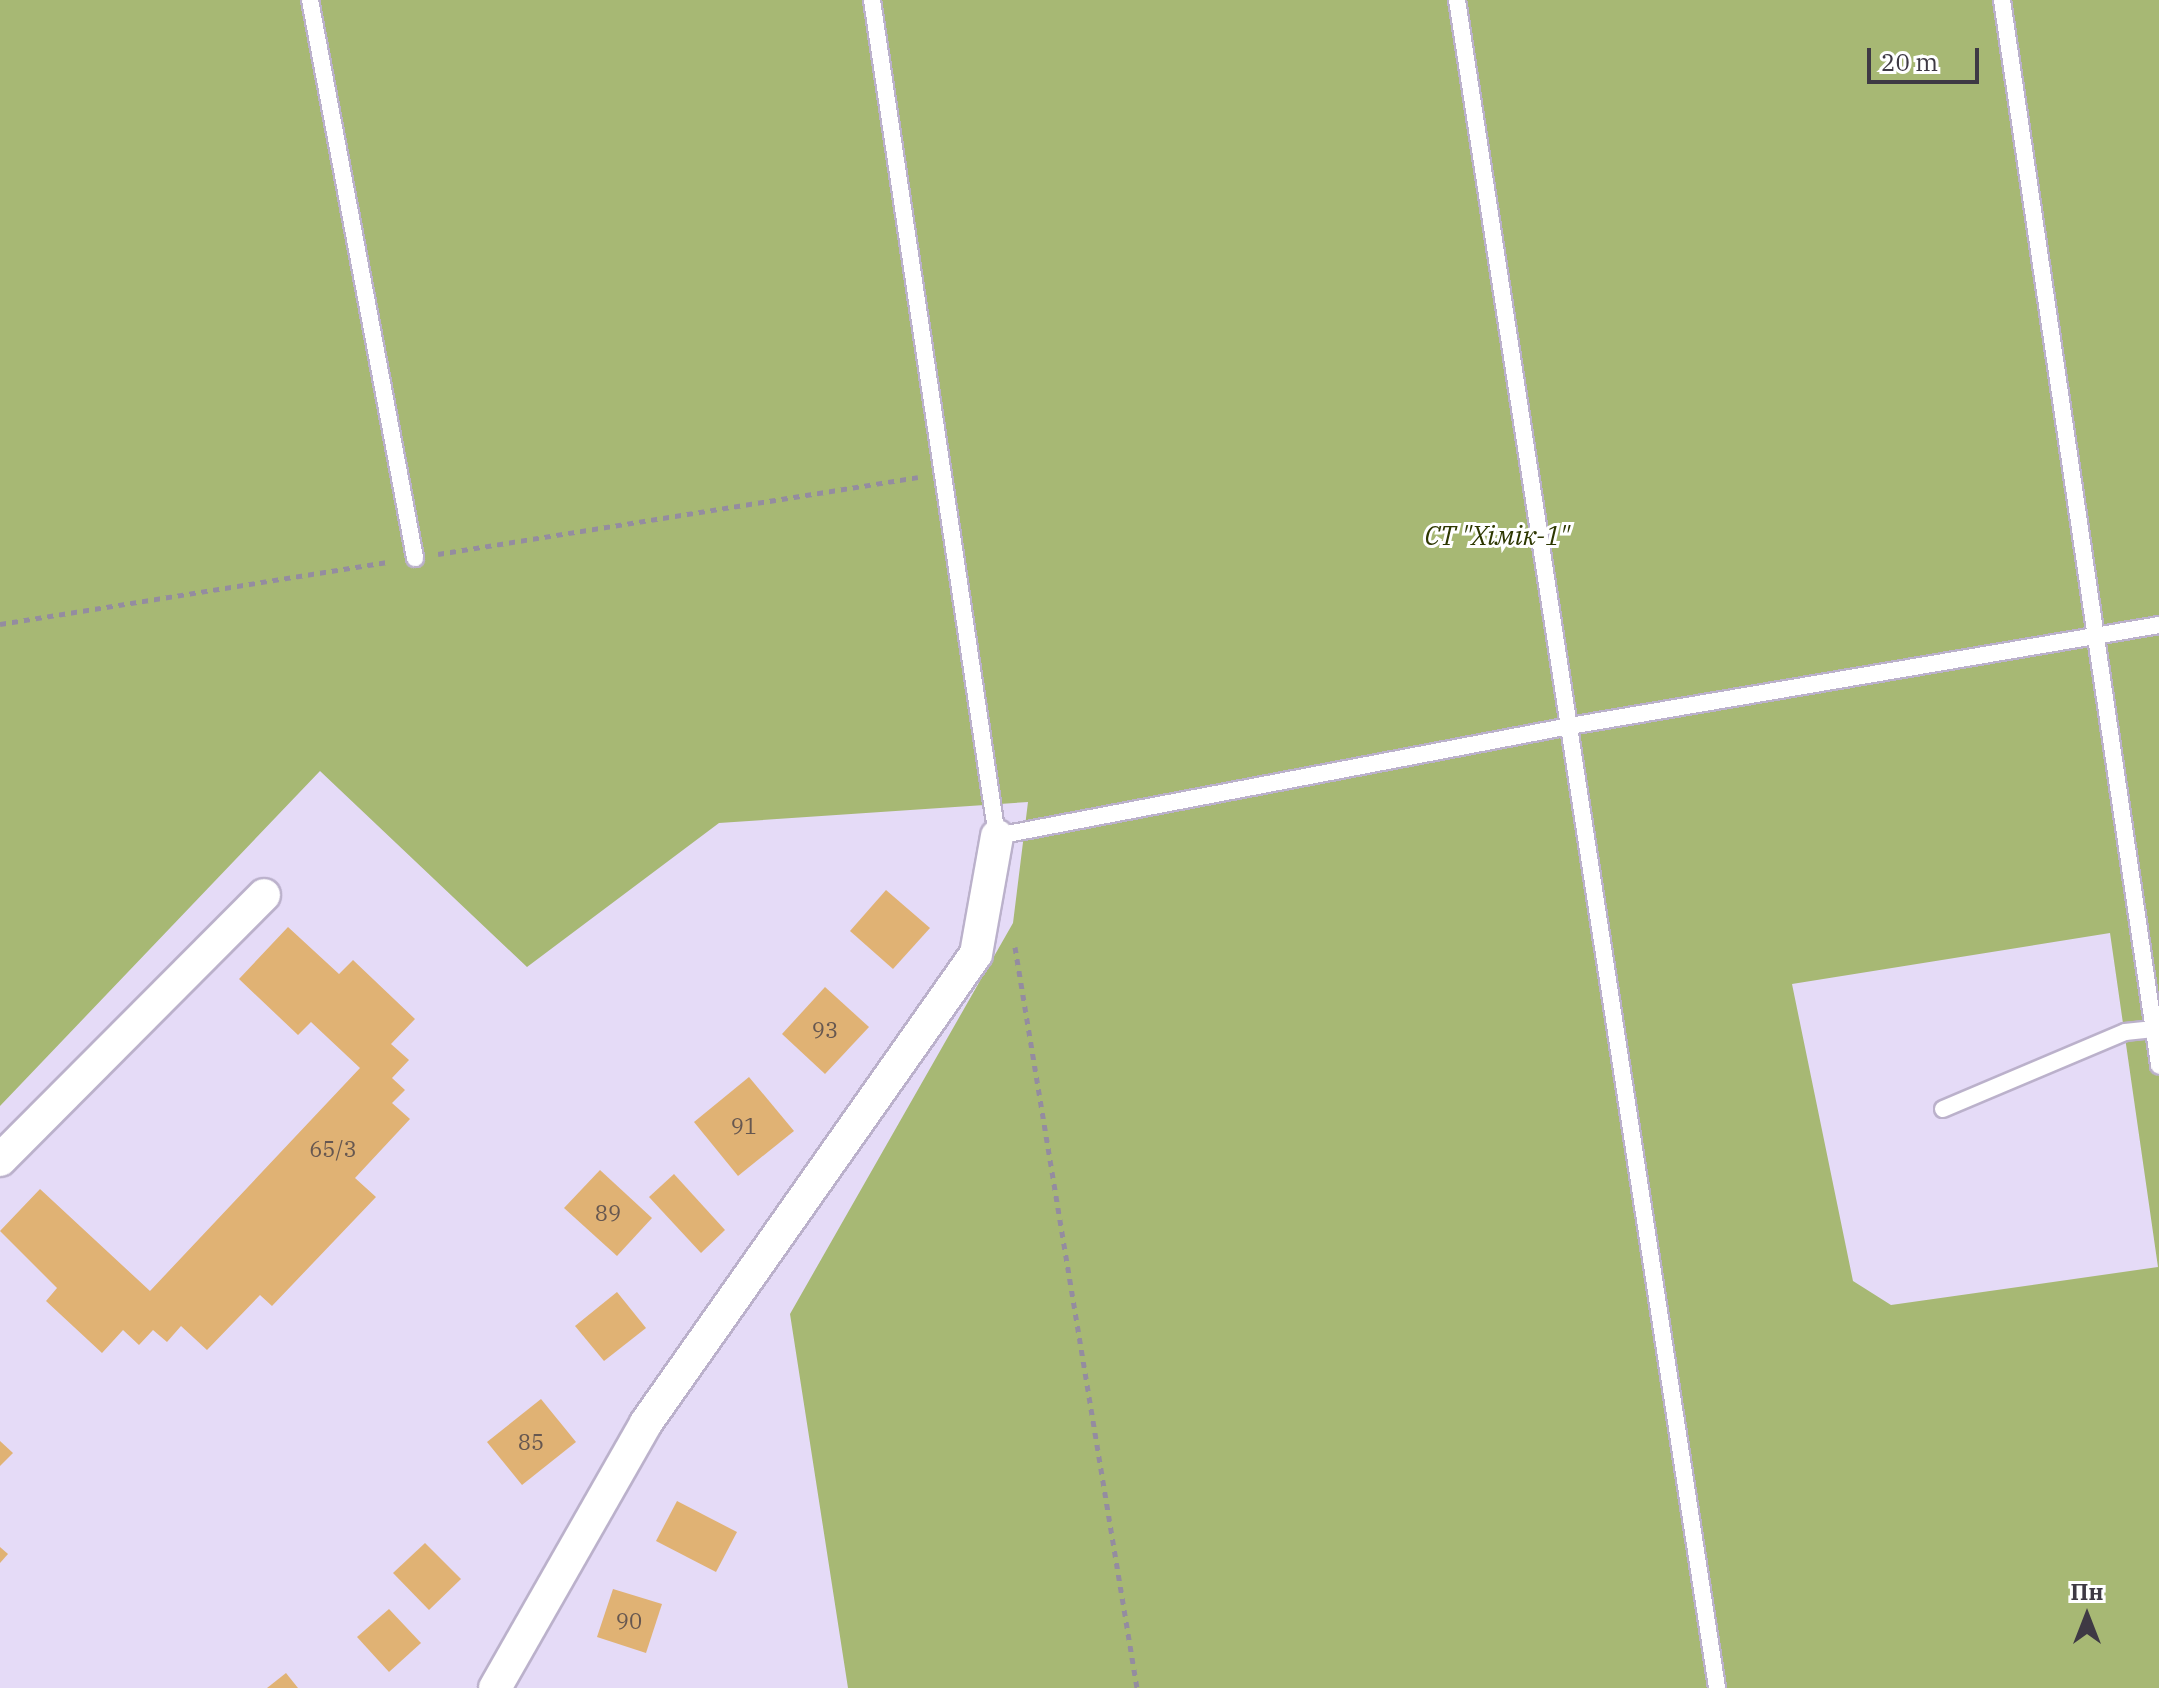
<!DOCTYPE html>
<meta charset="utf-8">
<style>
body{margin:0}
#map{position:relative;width:2159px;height:1688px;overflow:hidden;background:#e5dbf7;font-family:"IBM Plex Serif",serif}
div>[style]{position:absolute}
.green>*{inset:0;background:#a7b874}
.building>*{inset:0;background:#e0b274}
.path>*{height:5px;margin-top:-2.5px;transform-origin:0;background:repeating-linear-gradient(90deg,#948ca0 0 6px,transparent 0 12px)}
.roads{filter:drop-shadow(2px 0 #bbb1cb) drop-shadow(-2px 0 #bbb1cb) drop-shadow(0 2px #bbb1cb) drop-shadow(0 -2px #bbb1cb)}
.lane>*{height:16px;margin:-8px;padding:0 8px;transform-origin:8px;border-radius:8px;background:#fff}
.street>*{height:32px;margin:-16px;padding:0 16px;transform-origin:16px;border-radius:16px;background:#fff}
span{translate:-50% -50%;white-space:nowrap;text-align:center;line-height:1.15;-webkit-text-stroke:6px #fff;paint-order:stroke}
.number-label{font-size:22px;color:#665750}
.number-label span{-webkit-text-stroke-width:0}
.park-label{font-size:26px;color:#2d3700;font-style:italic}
.north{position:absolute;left:2047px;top:1576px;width:80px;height:80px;-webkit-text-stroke:6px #fff;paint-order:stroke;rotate:0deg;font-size:22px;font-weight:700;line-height:32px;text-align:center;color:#3e3944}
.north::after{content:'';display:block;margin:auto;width:28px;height:36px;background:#3e3944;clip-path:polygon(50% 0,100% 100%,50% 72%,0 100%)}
.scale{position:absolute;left:1867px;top:48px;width:112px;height:36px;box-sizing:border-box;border:4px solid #3e3944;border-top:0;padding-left:10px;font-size:24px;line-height:28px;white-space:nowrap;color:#3e3944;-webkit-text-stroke:6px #fff;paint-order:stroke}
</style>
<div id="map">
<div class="green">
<i style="clip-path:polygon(evenodd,0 0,2159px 0,2159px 1688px,848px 1688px,790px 1314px,1013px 923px,1028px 802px,719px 823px,527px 967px,320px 771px,0 1106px,0 0,2110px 933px,2158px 1267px,1891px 1305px,1853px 1281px,1792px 984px,2110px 933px)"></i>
</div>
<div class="building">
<i style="clip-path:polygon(886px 890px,930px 928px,893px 969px,850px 931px)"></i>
<i style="clip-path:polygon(288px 927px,339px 974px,353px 960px,415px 1019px,391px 1044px,409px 1060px,392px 1078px,405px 1090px,392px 1103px,410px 1119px,355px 1178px,376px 1197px,272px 1306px,260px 1295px,207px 1350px,181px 1326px,167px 1342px,153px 1330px,139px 1345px,123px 1330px,102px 1353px,46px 1301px,57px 1288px,0 1231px,40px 1189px,150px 1291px,360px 1068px,311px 1022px,298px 1035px,239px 979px)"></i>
<i style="clip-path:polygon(825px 987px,869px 1027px,825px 1074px,782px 1034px)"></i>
<i style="clip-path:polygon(749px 1077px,794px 1131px,738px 1176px,694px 1122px)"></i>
<i style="clip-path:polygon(600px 1170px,652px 1218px,617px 1256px,564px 1208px)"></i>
<i style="clip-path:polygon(674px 1174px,725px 1230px,701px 1253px,649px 1197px)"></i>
<i style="clip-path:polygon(617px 1292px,646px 1328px,604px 1361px,575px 1326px)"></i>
<i style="clip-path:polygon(541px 1399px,576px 1442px,522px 1485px,487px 1442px)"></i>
<i style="clip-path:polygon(0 1441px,13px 1453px,0 1466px)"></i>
<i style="clip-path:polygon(677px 1501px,737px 1532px,716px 1572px,656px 1541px)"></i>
<i style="clip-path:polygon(425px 1543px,461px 1579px,429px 1610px,393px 1573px)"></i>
<i style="clip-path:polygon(0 1547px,8px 1554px,0 1563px)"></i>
<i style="clip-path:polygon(613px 1589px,662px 1604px,646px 1653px,597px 1637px)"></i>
<i style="clip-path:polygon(389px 1609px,421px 1643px,389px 1672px,357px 1637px)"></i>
<i style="clip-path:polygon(286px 1673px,298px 1688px,267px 1688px)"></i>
</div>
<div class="path">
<i style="left:438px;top:554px;width:486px;rotate:-9.1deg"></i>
<i style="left:0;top:624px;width:394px;rotate:-9.1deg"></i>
<i style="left:1015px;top:947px;width:751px;rotate:80.65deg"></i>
</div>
<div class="roads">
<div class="lane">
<i style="left:310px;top:0;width:568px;rotate:79.34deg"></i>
<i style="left:872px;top:0;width:845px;rotate:81.5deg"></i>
<i style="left:997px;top:836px;width:583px;rotate:-10.87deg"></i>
<i style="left:1570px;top:726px;width:598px;rotate:-9.73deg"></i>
<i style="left:1457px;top:0;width:1708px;rotate:81.24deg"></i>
<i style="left:2002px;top:0;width:1077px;rotate:81.61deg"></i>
<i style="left:1943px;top:1109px;width:198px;rotate:-22.9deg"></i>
<i style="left:2125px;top:1032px;width:29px;rotate:-6deg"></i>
</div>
<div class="street">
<i style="left:0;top:1160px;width:374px;rotate:-45.1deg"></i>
<i style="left:495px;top:1688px;width:305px;rotate:-60.3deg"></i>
<i style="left:646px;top:1423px;width:573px;rotate:-54.87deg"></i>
<i style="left:976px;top:954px;width:120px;rotate:-79.9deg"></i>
</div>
</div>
<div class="number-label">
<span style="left:825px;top:1030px">93</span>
<span style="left:744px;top:1126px">91</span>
<span style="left:333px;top:1149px">65/3</span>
<span style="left:608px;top:1213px">89</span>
<span style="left:531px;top:1442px">85</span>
<span style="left:629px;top:1621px">90</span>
</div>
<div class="park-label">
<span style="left:1497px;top:536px">СТ "Хімік-1"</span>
</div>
<div class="north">Пн</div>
<div class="scale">20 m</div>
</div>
